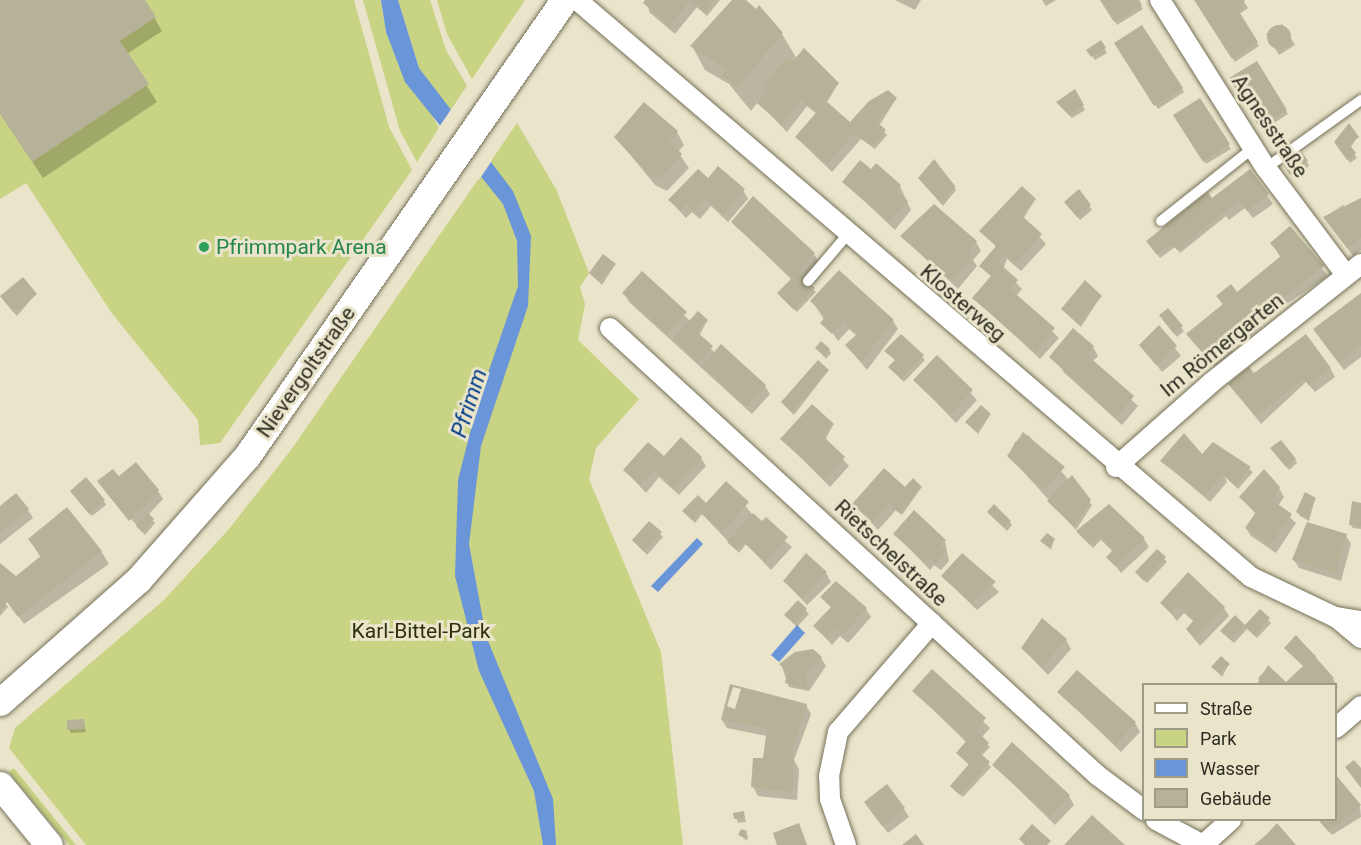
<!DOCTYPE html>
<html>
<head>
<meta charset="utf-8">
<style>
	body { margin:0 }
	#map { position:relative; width:1361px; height:845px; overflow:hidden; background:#e9e4ca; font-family:Roboto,sans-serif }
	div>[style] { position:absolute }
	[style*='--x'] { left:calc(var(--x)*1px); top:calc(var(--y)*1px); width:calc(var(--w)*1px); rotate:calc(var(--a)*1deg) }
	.green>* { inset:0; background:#c8d383 }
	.water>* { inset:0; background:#6a95d8 }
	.pier>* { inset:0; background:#e9e4ca }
	.shadow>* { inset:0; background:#0003 }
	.building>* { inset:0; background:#b6b298 }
	.round { border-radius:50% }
	.roads { filter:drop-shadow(0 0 2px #757159) drop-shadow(0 0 2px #757159) }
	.lane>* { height:10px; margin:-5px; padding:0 5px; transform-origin:5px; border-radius:5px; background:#fff }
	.street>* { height:20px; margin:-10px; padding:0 10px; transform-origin:10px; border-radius:10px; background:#fff }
	.secondary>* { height:27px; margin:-13.5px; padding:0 13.5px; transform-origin:13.5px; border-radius:13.5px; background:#fff }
	.dots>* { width:16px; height:16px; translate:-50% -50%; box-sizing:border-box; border:3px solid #e9e4ca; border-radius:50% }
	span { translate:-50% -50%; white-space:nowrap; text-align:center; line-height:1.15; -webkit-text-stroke:6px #e9e4ca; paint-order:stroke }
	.street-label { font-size:21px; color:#2e2d22 }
	.leisure-label { font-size:21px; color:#27864d }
	.left { translate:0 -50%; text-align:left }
	.park-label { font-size:21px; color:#2d310c }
	.water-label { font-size:22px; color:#023c89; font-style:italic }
	.legend { position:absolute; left:1142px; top:683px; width:195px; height:138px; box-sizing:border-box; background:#e9e4ca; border:2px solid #9e9b87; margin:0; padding:8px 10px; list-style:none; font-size:18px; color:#2e2d22 }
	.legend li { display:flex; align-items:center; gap:12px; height:30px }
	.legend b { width:30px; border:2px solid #9e9b87 }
</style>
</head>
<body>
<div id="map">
	<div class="green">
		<i style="clip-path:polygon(0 0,354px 0,389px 127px,412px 170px,220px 443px,200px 445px,198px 420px,111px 312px,26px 183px,0 199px)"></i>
		<i style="clip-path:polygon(363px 0,381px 0,386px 32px,439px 128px,417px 162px,400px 131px)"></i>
		<i style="clip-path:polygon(398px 0,430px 0,446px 50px,467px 86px,450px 111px,419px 68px)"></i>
		<i style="clip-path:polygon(437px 0,525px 0,472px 79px,447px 34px)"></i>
		<i style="clip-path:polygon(517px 123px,556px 189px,589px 273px,580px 287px,585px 304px,578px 340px,639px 399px,596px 448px,589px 479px,661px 652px,683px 845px,86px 845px,9px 748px,15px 728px,164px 600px,229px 529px,291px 450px)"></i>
		<i style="clip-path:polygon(14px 768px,76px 845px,69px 845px,9px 772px)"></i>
	</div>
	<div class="water">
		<i style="clip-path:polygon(381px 0,398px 0,419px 68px,513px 191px,531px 236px,528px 306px,481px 446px,469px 544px,486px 636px,553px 799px,556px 845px,543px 845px,534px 791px,479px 671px,455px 576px,458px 480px,477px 405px,518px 286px,517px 241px,503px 204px,405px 82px,386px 32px)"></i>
		<i style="clip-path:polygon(697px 538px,703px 544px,658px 592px,651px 586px)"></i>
		<i style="clip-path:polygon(797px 625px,805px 633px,779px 662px,771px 655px)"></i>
	</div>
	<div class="pier">
		<i style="clip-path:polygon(452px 108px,493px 159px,479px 180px,437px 130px)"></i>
	</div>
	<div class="shadow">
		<i style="clip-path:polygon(0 0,144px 0,162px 31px,127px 54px,157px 102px,43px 178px,0 113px)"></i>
		<i style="clip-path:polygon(648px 0,720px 0,707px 16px,697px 7px,675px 34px,649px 12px)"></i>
		<i style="clip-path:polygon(evenodd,734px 0,743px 0,782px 34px,797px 59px,838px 84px,826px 104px,855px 128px,888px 92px,896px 99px,879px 126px,887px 135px,875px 149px,861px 139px,832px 172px,797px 138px,817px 114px,807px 106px,787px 132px,758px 102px,751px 111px,729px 84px,705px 70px,692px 46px,734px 0,795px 58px,798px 64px,790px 64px,795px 58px)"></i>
		<i style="clip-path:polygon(895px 0,921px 0,915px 10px)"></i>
		<i style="clip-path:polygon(1042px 0,1056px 0,1046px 6px)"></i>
		<i style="clip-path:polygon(1102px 0,1137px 0,1143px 9px,1117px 25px)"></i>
		<i style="clip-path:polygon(1196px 0,1243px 0,1248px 8px,1239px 14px,1259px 46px,1235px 62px)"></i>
		<i style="clip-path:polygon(1282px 24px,1295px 45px,1279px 55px,1266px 34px)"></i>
		<i style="clip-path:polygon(1142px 27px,1184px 92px,1158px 109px,1116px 43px)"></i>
		<i style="clip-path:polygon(1100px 42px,1107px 53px,1095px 60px,1088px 50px)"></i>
		<i style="clip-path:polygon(1256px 63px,1288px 114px,1263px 130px,1231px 79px)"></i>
		<i style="clip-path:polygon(1074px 92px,1085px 110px,1072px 118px,1060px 106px)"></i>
		<i style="clip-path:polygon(1200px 100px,1231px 149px,1206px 164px,1175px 115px)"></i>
		<i style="clip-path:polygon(677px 132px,684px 145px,678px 152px,689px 168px,667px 191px,655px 185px,616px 137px)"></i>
		<i style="clip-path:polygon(1357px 138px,1350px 148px,1357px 158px,1350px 163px,1338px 147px)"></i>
		<i style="clip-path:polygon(1307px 162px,1309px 166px,1293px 178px,1288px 170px)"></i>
		<i style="clip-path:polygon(871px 171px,900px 186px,911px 210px,895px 230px,844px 182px)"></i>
		<i style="clip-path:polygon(1250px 172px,1273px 204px,1253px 218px,1245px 208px,1229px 220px,1226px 216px,1180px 253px,1175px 247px,1160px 258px,1150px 245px)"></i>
		<i style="clip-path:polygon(708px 180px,743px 190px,748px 199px,728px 222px,711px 206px,700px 219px,692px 212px,686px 218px,669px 200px)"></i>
		<i style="clip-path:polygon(922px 182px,954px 186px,956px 190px,943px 206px)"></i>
		<i style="clip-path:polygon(1079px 191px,1092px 210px,1080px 220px,1068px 206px)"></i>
		<i style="clip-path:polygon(1035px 200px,1023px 219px,1046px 244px,1021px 271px,1007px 259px,1003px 269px,1022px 289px,1016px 296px,1059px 338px,1040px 359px,974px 298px,995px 278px,981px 266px,997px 247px,981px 231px)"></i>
		<i style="clip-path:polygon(1361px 200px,1361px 250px,1353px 256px,1325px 217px,1343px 205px,1353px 218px)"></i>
		<i style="clip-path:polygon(732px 222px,814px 254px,819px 263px,804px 279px,816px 292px,797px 312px,781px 297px,792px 280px)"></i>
		<i style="clip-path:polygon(1290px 228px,1328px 276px,1259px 322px,1261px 327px,1249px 337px,1245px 333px,1229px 345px,1237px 357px,1219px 373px,1188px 334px,1224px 306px,1218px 297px,1237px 294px,1281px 258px,1272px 243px)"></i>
		<i style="clip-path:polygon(902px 237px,976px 242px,981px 251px,973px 260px,977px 266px,958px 289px)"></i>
		<i style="clip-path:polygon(615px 265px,602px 285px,591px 273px)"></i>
		<i style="clip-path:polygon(642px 273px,691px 322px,707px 321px,699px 336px,715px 353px,765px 386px,770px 394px,752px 414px,629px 302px,624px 293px)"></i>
		<i style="clip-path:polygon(35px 295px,17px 316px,4px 300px)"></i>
		<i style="clip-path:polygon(1361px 295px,1361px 357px,1344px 370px,1320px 338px)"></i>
		<i style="clip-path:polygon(1101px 296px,1081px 327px,1063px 309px)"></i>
		<i style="clip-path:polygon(812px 301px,893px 321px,898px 329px,867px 370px,847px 346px,857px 336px,849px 329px,838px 341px)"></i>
		<i style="clip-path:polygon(1168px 310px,1184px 331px,1177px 337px,1163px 320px)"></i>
		<i style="clip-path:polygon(1159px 327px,1181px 356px,1162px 372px,1141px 345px)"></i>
		<i style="clip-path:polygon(901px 336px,925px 360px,904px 382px,889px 367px,896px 361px,886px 351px)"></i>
		<i style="clip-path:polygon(1093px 347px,1098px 356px,1092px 362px,1138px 406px,1122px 425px,1059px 368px,1063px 371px)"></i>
		<i style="clip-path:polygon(817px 348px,829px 350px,831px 353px,826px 359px)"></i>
		<i style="clip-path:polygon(937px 358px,977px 400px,956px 423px,915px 380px)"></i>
		<i style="clip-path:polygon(1330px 368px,1335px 377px,1315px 392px,1306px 382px,1261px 424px,1230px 384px)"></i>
		<i style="clip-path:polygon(828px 371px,794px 415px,785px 406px,783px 403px)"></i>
		<i style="clip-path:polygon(812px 406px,833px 425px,825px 440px,849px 466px,830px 487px,782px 439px)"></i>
		<i style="clip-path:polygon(990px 415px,978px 434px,967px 422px)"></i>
		<i style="clip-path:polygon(1028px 435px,1092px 505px,1076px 530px,1009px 456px,1015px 442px)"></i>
		<i style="clip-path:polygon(1184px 435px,1203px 455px,1213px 444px,1253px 472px,1238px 489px,1224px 475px,1227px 482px,1210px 502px,1162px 461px)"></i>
		<i style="clip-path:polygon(1274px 452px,1295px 459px,1297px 463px,1289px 470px)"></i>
		<i style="clip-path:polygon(664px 458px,701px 458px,706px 466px,679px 495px,659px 477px,646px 493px,625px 470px)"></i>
		<i style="clip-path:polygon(119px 478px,158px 491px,163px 499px,148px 515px,155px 523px,145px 535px,99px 482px)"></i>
		<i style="clip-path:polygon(727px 483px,752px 514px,792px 547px,771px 570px,746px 544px,739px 553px,702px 514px,695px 523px,684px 511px,706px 505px)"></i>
		<i style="clip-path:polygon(921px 488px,902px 515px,896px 510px,878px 530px,854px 504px)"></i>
		<i style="clip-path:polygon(1279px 488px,1284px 497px,1278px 506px,1296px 523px,1276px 553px,1251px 536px,1246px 528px,1256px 514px,1241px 498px)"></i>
		<i style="clip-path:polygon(74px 495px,104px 501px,106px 505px,92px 516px)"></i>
		<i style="clip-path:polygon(1315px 499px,1309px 521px,1300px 516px,1297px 512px)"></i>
		<i style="clip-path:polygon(1361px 504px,1361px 529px,1353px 528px,1350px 524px)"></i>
		<i style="clip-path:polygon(0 508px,28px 510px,33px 518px,0 544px)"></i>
		<i style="clip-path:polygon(989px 512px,1010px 522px,1012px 525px,1007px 531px)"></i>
		<i style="clip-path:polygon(649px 523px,663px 537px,647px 555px,634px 540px)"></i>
		<i style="clip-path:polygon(1078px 532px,1144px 539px,1149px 547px,1121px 573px,1108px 557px,1113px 552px,1101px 540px,1093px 548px)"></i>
		<i style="clip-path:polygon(895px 534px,945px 541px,949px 561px,941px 570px,934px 565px,930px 570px)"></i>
		<i style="clip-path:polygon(1346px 536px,1351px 544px,1341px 581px,1299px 568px,1294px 560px)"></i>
		<i style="clip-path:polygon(30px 540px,101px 551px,109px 564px,24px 624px,0 590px,0 565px,16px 579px,41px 558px)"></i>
		<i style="clip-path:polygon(1054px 540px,1051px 550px,1042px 541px)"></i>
		<i style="clip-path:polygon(1157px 551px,1167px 562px,1147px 583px,1139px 576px)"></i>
		<i style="clip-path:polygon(962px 555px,999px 592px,977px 610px,943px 577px)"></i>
		<i style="clip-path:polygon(826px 573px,831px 582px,807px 605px,784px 581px)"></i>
		<i style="clip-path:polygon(0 596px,8px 607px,0 616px)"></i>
		<i style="clip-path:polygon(822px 598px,866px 609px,871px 617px,848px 643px,840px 636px,832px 645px,815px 626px,832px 608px)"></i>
		<i style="clip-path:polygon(798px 602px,809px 614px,797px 627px,786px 615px)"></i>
		<i style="clip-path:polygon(1162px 603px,1224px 608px,1229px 616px,1200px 646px,1187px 630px,1194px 622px,1184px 613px,1177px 621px)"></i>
		<i style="clip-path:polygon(1260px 611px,1271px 623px,1257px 638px,1247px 629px,1234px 643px,1225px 635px,1235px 617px,1245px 627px)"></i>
		<i style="clip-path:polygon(1296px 637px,1316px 656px,1315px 662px,1333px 679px,1338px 687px,1336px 690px,1336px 684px,1262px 684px,1258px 678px,1269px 667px,1286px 684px,1304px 667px,1286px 648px)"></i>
		<i style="clip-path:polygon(1066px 640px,1071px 649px,1048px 675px,1022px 648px)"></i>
		<i style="clip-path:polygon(821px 658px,826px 666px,809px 691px,789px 687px,781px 664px)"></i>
		<i style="clip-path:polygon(1229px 664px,1222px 677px,1213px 667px)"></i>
		<i style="clip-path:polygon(932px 671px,990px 728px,981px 738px,990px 747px,981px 756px,991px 767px,963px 797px,954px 790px,970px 766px,957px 753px,967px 743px,914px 691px)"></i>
		<i style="clip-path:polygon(1059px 692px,1135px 723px,1140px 732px,1121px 752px)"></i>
		<i style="clip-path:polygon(806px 705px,811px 714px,794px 760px,799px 769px,797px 800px,758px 796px,753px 787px,767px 759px,767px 736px,727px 728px,722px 720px,736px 711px)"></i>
		<i style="clip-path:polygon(83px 720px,86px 732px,71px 733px,69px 729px)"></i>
		<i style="clip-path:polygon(994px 765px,1069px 796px,1074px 805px,1055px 825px)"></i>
		<i style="clip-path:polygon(1336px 777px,1360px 806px,1361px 817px,1332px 835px,1319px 820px,1336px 820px)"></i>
		<i style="clip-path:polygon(904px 809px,909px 817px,888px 833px,871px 811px)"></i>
		<i style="clip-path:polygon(743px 813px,746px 822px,738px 823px,735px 814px)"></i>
		<i style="clip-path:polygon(746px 832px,748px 836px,747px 841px,740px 835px)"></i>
	</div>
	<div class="building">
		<i style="clip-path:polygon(0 0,145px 0,156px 17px,120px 41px,149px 84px,32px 162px,0 114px)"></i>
		<i style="clip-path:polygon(645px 0,715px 0,704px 13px,690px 1px,669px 26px,643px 3px)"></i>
		<i style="clip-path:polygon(732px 0,746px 0,756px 9px,759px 5px,783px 33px,737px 88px,722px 75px,727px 69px,690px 46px)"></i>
		<i style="clip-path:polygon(1100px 0,1139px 0,1142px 5px,1114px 22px)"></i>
		<i style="clip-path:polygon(1194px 0,1245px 0,1238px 10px,1258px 42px,1232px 59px)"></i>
		<i class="round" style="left:1267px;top:25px;width:24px;height:24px"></i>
		<i style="clip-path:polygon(1142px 25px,1183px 88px,1154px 106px,1114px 43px)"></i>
		<i style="clip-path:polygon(1101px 40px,1106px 48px,1091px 57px,1086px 50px)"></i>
		<i style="clip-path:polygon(804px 48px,839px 83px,815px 112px,800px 100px,782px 125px,757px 103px,769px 90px,763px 86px,786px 59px,794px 60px)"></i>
		<i style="clip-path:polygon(1257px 61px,1287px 110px,1259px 127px,1229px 78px)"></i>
		<i style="clip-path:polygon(1075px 89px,1084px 105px,1069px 115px,1056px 102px)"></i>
		<i style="clip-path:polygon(888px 90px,897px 98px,877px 122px,886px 130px,872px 146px,854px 133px,827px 164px,795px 137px,826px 101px,850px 122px,869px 101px)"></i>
		<i style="clip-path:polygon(1200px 98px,1230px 144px,1203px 162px,1173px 115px)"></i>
		<i style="clip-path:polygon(644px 102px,678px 131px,669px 142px,682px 154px,659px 179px,646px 172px,614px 137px)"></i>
		<i style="clip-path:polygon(1349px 123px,1359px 137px,1349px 144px,1356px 153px,1347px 160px,1334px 142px)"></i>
		<i style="clip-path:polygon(1302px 152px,1308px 161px,1290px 175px,1284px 166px)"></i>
		<i style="clip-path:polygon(934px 159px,955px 186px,941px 203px,918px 178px)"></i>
		<i style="clip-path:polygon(860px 160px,871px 169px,876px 163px,901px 185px,896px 191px,908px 201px,889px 222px,842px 182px)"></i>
		<i style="clip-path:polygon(718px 166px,745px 189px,723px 214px,705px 199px,694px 212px,686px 204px,681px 210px,668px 200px,698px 169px,708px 178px)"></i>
		<i style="clip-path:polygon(1250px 169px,1269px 194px,1247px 211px,1239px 200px,1177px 250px,1172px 244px,1157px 255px,1146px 241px,1208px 192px,1212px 198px)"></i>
		<i style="clip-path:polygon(1022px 186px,1036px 199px,1021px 215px,1042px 234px,1015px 263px,1006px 254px,998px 262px,1018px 280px,1010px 289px,1055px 328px,1035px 352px,972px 298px,991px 276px,979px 266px,996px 246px,979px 231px)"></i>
		<i style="clip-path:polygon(1079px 189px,1091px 205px,1077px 217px,1064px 202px)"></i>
		<i style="clip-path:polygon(753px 196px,815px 253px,798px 272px,815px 288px,794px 310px,777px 293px,792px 278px,731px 222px)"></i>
		<i style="clip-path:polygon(1361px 198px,1361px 238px,1347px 248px,1323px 217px)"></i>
		<i style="clip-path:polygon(934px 204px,977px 241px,968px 252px,973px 257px,952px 281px,900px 236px)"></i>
		<i style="clip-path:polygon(1290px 226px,1324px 266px,1228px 341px,1234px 347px,1213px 365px,1186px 334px,1223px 304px,1216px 296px,1231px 284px,1237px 292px,1281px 256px,1270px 243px)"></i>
		<i style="clip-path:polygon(603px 254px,616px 264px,599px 282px,589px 273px)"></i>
		<i style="clip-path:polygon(839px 270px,894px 320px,861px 362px,845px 345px,857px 334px,844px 321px,832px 334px,820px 323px,826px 316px,810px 301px)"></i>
		<i style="clip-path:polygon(642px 271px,687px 312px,667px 334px,622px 293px)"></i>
		<i style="clip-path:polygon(23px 277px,37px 294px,14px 313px,0 296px)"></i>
		<i style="clip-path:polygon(1085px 280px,1102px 296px,1078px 324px,1061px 309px)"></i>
		<i style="clip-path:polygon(1361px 293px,1361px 345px,1338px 362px,1313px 329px)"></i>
		<i style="clip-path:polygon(1168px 308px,1183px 326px,1174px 334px,1159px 315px)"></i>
		<i style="clip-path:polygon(698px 311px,708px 320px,697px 332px,713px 346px,699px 363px,673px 339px)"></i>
		<i style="clip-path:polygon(1159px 325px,1177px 346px,1156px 365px,1139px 345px)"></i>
		<i style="clip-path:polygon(1073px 328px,1094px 346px,1087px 355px,1134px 396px,1116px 418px,1049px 357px)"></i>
		<i style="clip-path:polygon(901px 334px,924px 355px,901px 379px,888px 367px,895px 360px,884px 351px)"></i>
		<i style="clip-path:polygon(1306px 334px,1331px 368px,1309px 385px,1304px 379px,1255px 416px,1228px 384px,1249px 367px,1254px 373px)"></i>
		<i style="clip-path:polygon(821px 341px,830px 349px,824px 356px,815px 348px)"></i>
		<i style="clip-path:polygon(721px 344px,766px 385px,746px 407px,702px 366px)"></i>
		<i style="clip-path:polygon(937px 355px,973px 390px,950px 415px,913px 380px)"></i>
		<i style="clip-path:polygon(818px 360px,829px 370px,792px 412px,781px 402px)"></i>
		<i style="clip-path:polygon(812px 404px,834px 424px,823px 436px,845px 457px,825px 479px,780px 439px)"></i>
		<i style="clip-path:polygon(981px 405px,991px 414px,975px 431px,965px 422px)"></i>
		<i style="clip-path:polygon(1023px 432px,1065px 467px,1043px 490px,1007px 456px)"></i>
		<i style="clip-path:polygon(1184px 433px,1202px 454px,1213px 442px,1251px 467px,1235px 486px,1222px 474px,1205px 495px,1160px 461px)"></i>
		<i style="clip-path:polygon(681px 437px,702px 457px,674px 488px,654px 470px,640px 485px,623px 470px,648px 442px,664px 456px)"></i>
		<i style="clip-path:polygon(1281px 440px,1296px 459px,1286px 467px,1270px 448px)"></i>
		<i style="clip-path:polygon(136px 462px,159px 490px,129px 521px,97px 481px,113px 469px,119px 476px)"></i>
		<i style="clip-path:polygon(884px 468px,905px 487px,913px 478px,922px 487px,899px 513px,889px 504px,872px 522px,852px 504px)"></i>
		<i style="clip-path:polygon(1264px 469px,1280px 487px,1272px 500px,1292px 514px,1270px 545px,1245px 528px,1256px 512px,1239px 497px)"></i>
		<i style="clip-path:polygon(1072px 475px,1091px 500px,1074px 527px,1047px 501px)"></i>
		<i style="clip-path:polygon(86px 477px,105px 500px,89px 514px,70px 491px)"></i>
		<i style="clip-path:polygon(726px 481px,749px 502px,722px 532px,700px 512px,692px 520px,682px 511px,698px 495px,706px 503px)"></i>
		<i style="clip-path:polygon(1305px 492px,1316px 498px,1307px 518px,1296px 512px)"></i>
		<i style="clip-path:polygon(16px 493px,29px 509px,0 532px,0 506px)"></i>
		<i style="clip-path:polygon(1352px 501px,1361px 503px,1361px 526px,1349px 525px)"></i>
		<i style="clip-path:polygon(994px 504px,1011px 521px,1004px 528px,987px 512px)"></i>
		<i style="clip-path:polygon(1109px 504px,1145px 538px,1115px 566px,1106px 557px,1113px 550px,1099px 536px,1090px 545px,1076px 531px)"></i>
		<i style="clip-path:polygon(67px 507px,102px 551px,18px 617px,7px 602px,0 612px,0 563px,16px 576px,41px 556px,28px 539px)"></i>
		<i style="clip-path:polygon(914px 510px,946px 540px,940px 546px,945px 551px,935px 563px,929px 557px,925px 562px,893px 534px)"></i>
		<i style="clip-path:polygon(148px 513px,154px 519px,142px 532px,136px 526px)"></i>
		<i style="clip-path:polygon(753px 513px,762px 521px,766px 517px,788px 537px,765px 562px,743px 542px,736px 550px,727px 542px)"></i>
		<i style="clip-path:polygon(649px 521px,662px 532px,644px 552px,632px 540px)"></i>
		<i style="clip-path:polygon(1307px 522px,1347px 534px,1336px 573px,1292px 560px)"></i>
		<i style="clip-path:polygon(1047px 533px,1055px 539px,1048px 547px,1040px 541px)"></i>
		<i style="clip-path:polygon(1157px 549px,1166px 557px,1144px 581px,1135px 572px)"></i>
		<i style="clip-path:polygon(806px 553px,827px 572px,802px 598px,783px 581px)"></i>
		<i style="clip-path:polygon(962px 553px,996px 582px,971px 603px,941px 576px)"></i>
		<i style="clip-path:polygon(1188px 572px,1225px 607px,1195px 638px,1186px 629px,1194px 620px,1178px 605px,1171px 613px,1160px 603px)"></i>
		<i style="clip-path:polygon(836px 581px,867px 608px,842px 635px,835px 628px,826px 638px,813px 626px,831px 607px,820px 597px)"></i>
		<i style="clip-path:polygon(798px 600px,807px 609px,794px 624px,784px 615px)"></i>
		<i style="clip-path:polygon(1260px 609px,1270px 618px,1254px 635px,1244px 626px,1231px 640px,1220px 631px,1235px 615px,1245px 625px)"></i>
		<i style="clip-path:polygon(1042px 618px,1067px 639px,1042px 667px,1021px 648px)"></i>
		<i style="clip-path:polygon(1296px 635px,1334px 678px,1328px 684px,1257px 684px,1268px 665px,1286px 682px,1303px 666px,1284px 648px)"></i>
		<i style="clip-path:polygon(813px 649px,822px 657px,807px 672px,807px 688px,785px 683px,788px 672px,779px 664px,795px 652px)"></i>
		<i style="clip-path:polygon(1221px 656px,1230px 664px,1220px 674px,1211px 667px)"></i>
		<i style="clip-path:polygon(932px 669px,986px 718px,976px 730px,989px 743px,980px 753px,990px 762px,960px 795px,950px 786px,969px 764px,956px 753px,967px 740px,912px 691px)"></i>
		<i style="clip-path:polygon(1077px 670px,1136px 722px,1116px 745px,1057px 692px)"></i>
		<i style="clip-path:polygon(evenodd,730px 684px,807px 704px,793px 747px,793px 792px,751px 787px,753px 758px,763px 758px,767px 728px,721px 720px,730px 684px,733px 687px,741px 689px,735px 709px,727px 706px,733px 687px)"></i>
		<i style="clip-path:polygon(84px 719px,85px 729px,67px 730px,67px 720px)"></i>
		<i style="clip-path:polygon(1012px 742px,1070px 795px,1050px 817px,992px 765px)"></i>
		<i style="clip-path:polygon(1354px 760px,1361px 768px,1361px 788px,1345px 767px)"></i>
		<i style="clip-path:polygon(1336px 775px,1361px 805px,1329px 832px,1318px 820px,1336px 820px)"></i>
		<i style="clip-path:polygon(887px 784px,905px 808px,882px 826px,864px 802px)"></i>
		<i style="clip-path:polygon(744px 811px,745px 818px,734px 819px,733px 813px)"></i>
		<i style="clip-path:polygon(1092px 815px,1125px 845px,1064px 845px)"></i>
		<i style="clip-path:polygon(799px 823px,807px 845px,777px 845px,773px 833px)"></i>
		<i style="clip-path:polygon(1277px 823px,1296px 845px,1254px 845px,1266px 835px)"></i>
		<i style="clip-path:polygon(1032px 824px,1051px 841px,1047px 845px,1025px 845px,1019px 839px)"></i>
		<i style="clip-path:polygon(741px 829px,747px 831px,745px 838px,738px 835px)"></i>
		<i style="clip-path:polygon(916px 834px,924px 845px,902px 845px)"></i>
	</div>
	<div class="roads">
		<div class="lane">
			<i style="--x:1266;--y:168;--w:117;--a:-35.6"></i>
			<i style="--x:1161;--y:221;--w:117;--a:-38.4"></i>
			<i style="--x:808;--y:281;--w:62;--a:-49.6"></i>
		</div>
		<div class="street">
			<i style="--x:577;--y:0;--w:887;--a:40.57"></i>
			<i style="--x:1251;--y:577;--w:93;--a:25.5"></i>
			<i style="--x:1335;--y:617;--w:26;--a:9"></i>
			<i style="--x:1160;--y:0;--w:199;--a:57.8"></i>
			<i style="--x:1266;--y:168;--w:134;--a:53.2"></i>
			<i style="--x:610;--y:328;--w:661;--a:42.55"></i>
			<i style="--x:1097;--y:775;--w:59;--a:36.7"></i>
			<i style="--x:1116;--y:467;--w:128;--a:-41.5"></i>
			<i style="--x:1212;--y:382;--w:190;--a:-38.4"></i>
			<i style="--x:1337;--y:618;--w:31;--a:40"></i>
			<i style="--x:1336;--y:728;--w:33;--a:-41"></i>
			<i style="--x:1156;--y:820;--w:53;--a:28"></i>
			<i style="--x:846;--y:845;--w:49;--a:-109.2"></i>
			<i style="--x:830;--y:799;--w:23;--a:-92"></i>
			<i style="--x:829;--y:776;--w:45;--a:-78.4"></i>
			<i style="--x:838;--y:732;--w:144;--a:-49.2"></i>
			<i style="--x:1203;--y:845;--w:38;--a:-42"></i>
		</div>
		<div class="secondary">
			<i style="--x:0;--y:702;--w:184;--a:-41.5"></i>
			<i style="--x:138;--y:580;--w:165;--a:-48.7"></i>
			<i style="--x:247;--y:456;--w:555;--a:-55.19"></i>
			<i style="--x:0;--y:785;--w:77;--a:50.8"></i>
		</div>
	</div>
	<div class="dots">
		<i style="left:204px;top:247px;background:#2e9e5b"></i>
	</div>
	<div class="street-label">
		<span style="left:1270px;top:126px;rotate:56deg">Agnesstraße</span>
		<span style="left:963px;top:303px;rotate:41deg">Klosterweg</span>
		<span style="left:1222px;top:345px;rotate:-39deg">Im Römergarten</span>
		<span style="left:306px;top:372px;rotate:-55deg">Nievergoltstraße</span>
		<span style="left:891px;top:553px;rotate:43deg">Rietschelstraße</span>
	</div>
	<div class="leisure-label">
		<span class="left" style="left:216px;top:247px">Pfrimmpark Arena</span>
	</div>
	<div class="park-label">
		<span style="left:421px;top:631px">Karl-Bittel-Park</span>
	</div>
	<div class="water-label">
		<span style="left:469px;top:403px;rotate:-72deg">Pfrimm</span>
	</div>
	<ul class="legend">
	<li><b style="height:8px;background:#fff"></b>Straße</li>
	<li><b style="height:16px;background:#c8d383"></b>Park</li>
	<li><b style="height:16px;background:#6a95d8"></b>Wasser</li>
	<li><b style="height:16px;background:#b6b298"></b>Gebäude</li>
	</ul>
</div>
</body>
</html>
